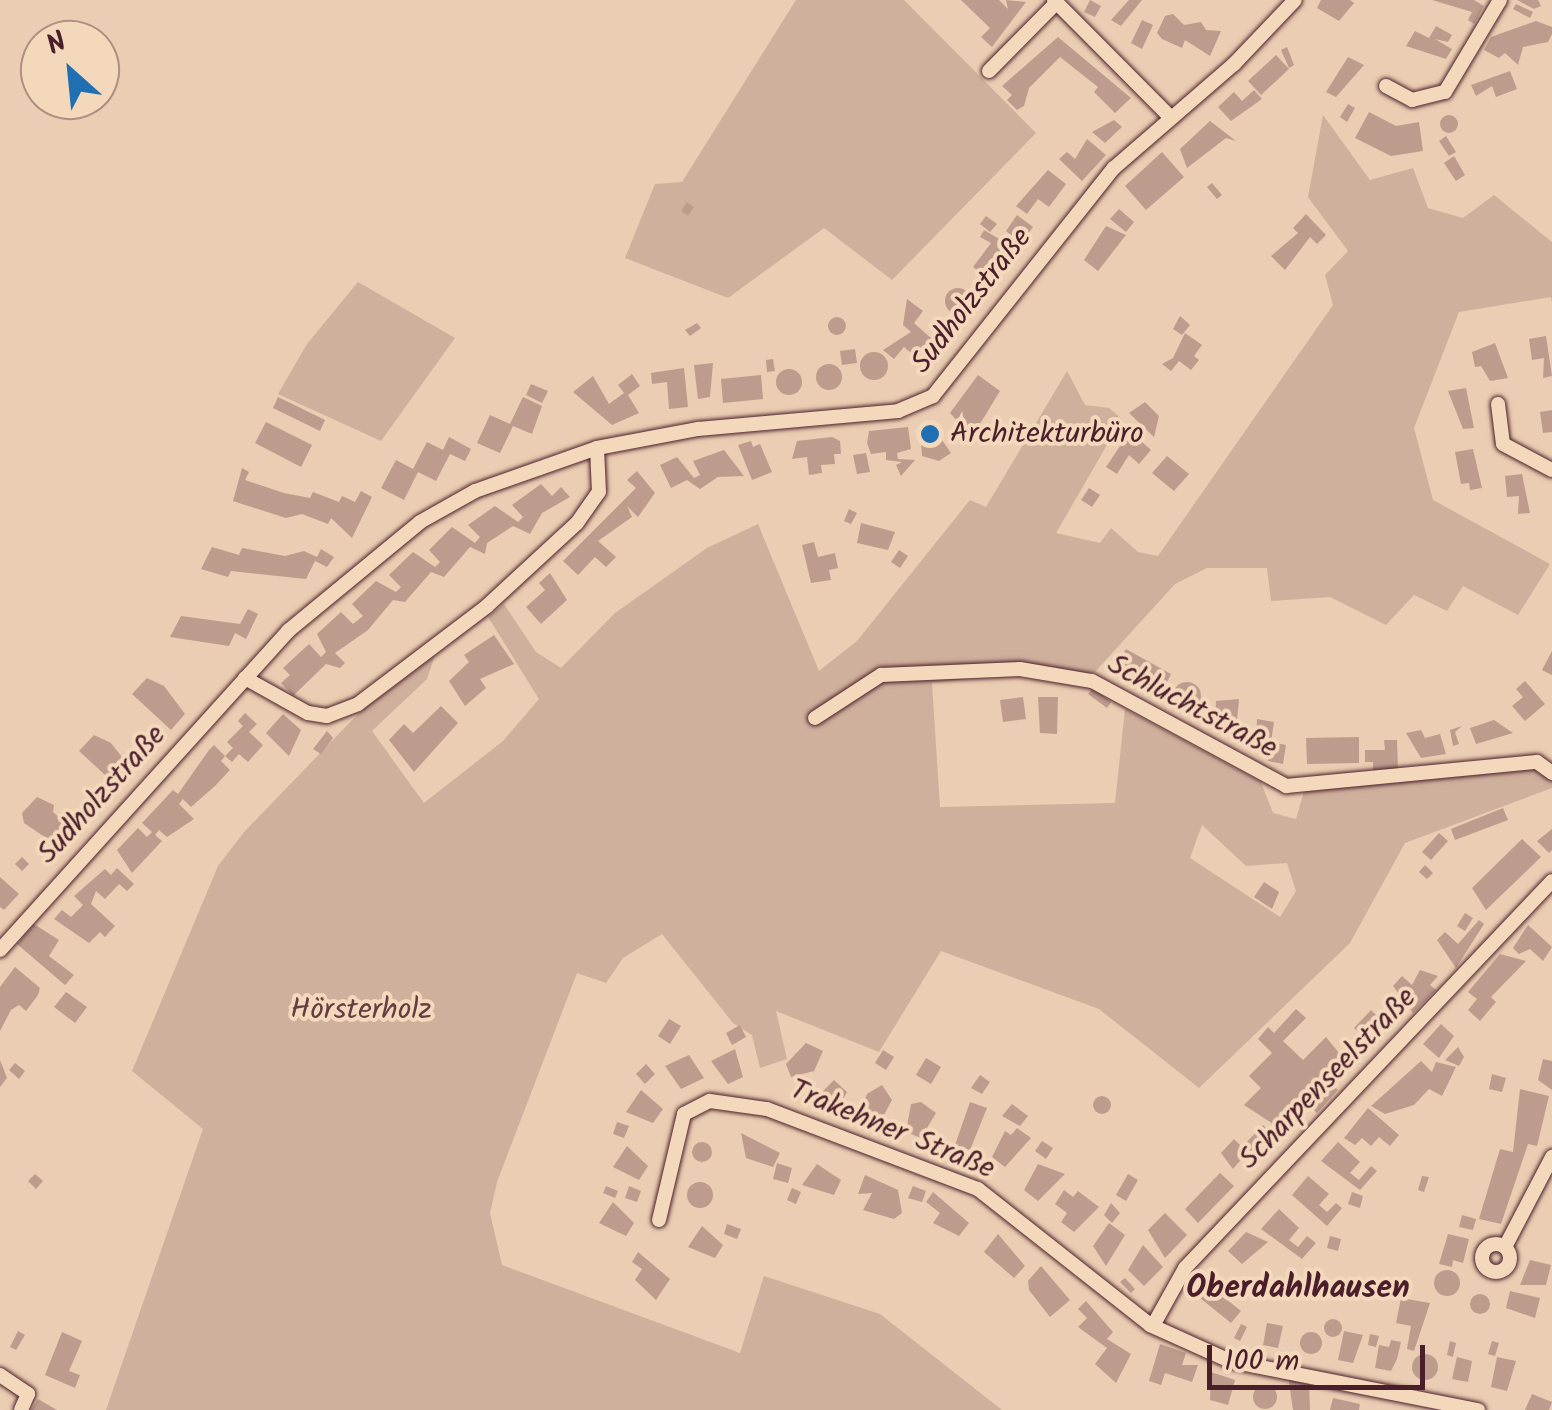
<!DOCTYPE html>
<html>
<head>
<meta charset="utf-8">
<style>
	body { margin:0 }
	#map { position:relative; width:1552px; height:1410px; overflow:hidden; background:#eacdb2; font-family:Kalam,sans-serif }
	div>[style] { position:absolute }
	[style*='--x'] { left:calc(var(--x)*1px); top:calc(var(--y)*1px); width:calc(var(--w)*1px); rotate:calc(var(--a)*1deg) }
	.green>* { inset:0; background:#cfb09c }
	.building>* { inset:0; background:#bd9c8d }
	.round { border-radius:50% }
	.roads { filter:drop-shadow(0 0 2px #4a1f2b) drop-shadow(0 0 2px #4a1f2b) }
	.minor>* { height:14px; margin:-7px; padding:0 7px; transform-origin:7px; border-radius:7px; background:#f4d8bb }
	.minor>.ring { margin:-7px; padding:0; box-sizing:content-box; background:none; border:14px solid #f4d8bb; border-radius:50% }
	.dots>* { width:28px; height:28px; translate:-50% -50%; box-sizing:border-box; border:5px solid #f4d8bb; border-radius:50% }
	span { translate:-50% -50%; white-space:nowrap; text-align:center; line-height:1.15; -webkit-text-stroke:8px #f4d8bb; paint-order:stroke }
	.street-label { font-size:30px; color:#4a1f2b }
	.poi-label { font-size:30px; color:#4a1f2b }
	.left { translate:0 -50%; text-align:left }
	.park-label { font-size:30px; color:#653c42 }
	.neighbourhood-label { font-size:32px; color:#4a1f2b; font-weight:700 }
	.north { position:absolute; left:20px; top:20px; width:100px; height:100px; box-sizing:border-box; background:#f4d8bb; border:2px solid #b08e81; border-radius:50%; rotate:333deg; font-size:28px; font-weight:700; line-height:40px; text-align:center; color:#4a1f2b }
	.north::after { content:''; display:block; margin:auto; width:35px; height:45px; background:#1f6fb2; clip-path:polygon(50% 0,100% 100%,50% 72%,0 100%) }
	.scale { position:absolute; left:1207px; top:1345px; width:218px; height:45px; box-sizing:border-box; border:5px solid #4a1f2b; border-top:0; padding-left:12px; font-size:30px; line-height:35px; white-space:nowrap; color:#4a1f2b; -webkit-text-stroke:8px #f4d8bb; paint-order:stroke }
</style>
</head>
<body>
<div id="map">
	<div class="green">
		<i style="clip-path:polygon(796px 0,904px 0,1036px 133px,892px 280px,824px 228px,728px 298px,625px 258px,655px 184px,682px 182px)"></i>
		<i style="clip-path:polygon(evenodd,1323px 115px,1370px 180px,1413px 168px,1428px 208px,1463px 218px,1494px 195px,1552px 242px,1552px 302px,1551px 297px,1459px 312px,1414px 428px,1433px 500px,1550px 564px,1518px 615px,1463px 586px,1447px 611px,1414px 595px,1386px 625px,1330px 597px,1271px 601px,1267px 568px,1207px 568px,1175px 584px,1094px 673px,1038px 671px,932px 683px,940px 807px,1115px 803px,1125px 709px,1261px 782px,1273px 813px,1296px 819px,1304px 791px,1529px 766px,1552px 781px,1552px 788px,1405px 843px,1350px 943px,1199px 1088px,1099px 1009px,941px 951px,879px 1052px,776px 1011px,787px 1059px,760px 1068px,752px 1035px,733px 1023px,662px 934px,623px 958px,606px 983px,577px 973px,497px 1182px,490px 1213px,502px 1265px,740px 1353px,764px 1276px,880px 1314px,1002px 1410px,106px 1410px,203px 1129px,132px 1071px,218px 866px,244px 832px,359px 713px,435px 655px,427px 679px,372px 731px,424px 803px,503px 741px,539px 699px,488px 617px,504px 604px,536px 652px,561px 668px,615px 613px,707px 548px,758px 524px,819px 671px,857px 641px,970px 500px,986px 507px,1067px 371px,1085px 405px,1109px 408px,1122px 419px,1056px 533px,1100px 543px,1111px 528px,1138px 552px,1158px 556px,1333px 305px,1325px 275px,1348px 251px,1308px 197px,1323px 115px,1202px 825px,1246px 866px,1287px 863px,1296px 891px,1280px 917px,1190px 858px,1202px 825px)"></i>
		<i style="clip-path:polygon(358px 282px,455px 338px,381px 441px,278px 394px,307px 344px)"></i>
	</div>
	<div class="building">
		<i style="clip-path:polygon(961px 0,999px 0,1008px 9px,1006px 0,1026px 2px,992px 47px,981px 37px,990px 28px)"></i>
		<i style="clip-path:polygon(1090px 0,1101px 6px,1095px 17px,1084px 12px)"></i>
		<i style="clip-path:polygon(1129px 0,1142px 0,1121px 26px,1111px 20px)"></i>
		<i style="clip-path:polygon(1321px 0,1350px 0,1354px 3px,1339px 21px,1317px 8px)"></i>
		<i style="clip-path:polygon(1432px 0,1474px 0,1484px 6px,1474px 24px,1468px 20px,1472px 12px)"></i>
		<i style="clip-path:polygon(1517px 0,1538px 0,1541px 6px,1534px 9px)"></i>
		<i style="clip-path:polygon(1516px 4px,1533px 12px,1530px 18px,1513px 9px)"></i>
		<i style="clip-path:polygon(1173px 14px,1184px 25px,1201px 22px,1206px 30px,1221px 31px,1210px 56px,1185px 40px,1182px 48px,1162px 39px,1157px 33px,1165px 16px)"></i>
		<i style="clip-path:polygon(1142px 20px,1153px 25px,1142px 49px,1131px 43px)"></i>
		<i style="clip-path:polygon(1536px 21px,1552px 27px,1552px 34px,1548px 42px,1523px 47px,1518px 65px,1505px 53px,1499px 58px,1484px 50px,1491px 37px)"></i>
		<i style="clip-path:polygon(1436px 26px,1452px 35px,1448px 42px,1435px 39px,1452px 49px,1446px 59px,1406px 46px,1415px 31px,1429px 38px)"></i>
		<i style="clip-path:polygon(1058px 37px,1131px 98px,1115px 113px,1094px 92px,1098px 87px,1060px 57px,1029px 88px,1024px 106px,1017px 110px,1007px 100px,1012px 95px,1002px 86px)"></i>
		<i style="clip-path:polygon(1287px 47px,1294px 65px,1289px 68px,1281px 50px)"></i>
		<i style="clip-path:polygon(1276px 55px,1289px 69px,1261px 95px,1248px 81px)"></i>
		<i style="clip-path:polygon(1348px 57px,1364px 65px,1336px 97px,1326px 92px)"></i>
		<i style="clip-path:polygon(1510px 71px,1517px 89px,1496px 97px,1492px 86px,1476px 96px,1471px 85px)"></i>
		<i style="clip-path:polygon(1254px 90px,1262px 99px,1231px 121px,1218px 107px,1234px 92px,1242px 101px)"></i>
		<i style="clip-path:polygon(1348px 104px,1355px 108px,1347px 122px,1340px 117px)"></i>
		<i style="clip-path:polygon(1369px 112px,1396px 126px,1419px 122px,1423px 151px,1391px 156px,1355px 138px)"></i>
		<i class="round" style="left:1440px;top:115px;width:18px;height:18px"></i>
		<i style="clip-path:polygon(1114px 120px,1122px 127px,1105px 143px,1092px 132px)"></i>
		<i style="clip-path:polygon(1210px 121px,1236px 141px,1226px 138px,1187px 168px,1180px 149px)"></i>
		<i style="clip-path:polygon(1446px 136px,1456px 152px,1449px 156px,1439px 141px)"></i>
		<i style="clip-path:polygon(1087px 139px,1106px 155px,1082px 181px,1059px 159px,1067px 152px,1075px 159px)"></i>
		<i style="clip-path:polygon(1162px 152px,1184px 177px,1146px 210px,1125px 186px)"></i>
		<i style="clip-path:polygon(1454px 156px,1465px 175px,1456px 181px,1444px 163px)"></i>
		<i style="clip-path:polygon(1048px 170px,1066px 184px,1049px 207px,1038px 199px,1027px 214px,1016px 206px)"></i>
		<i style="clip-path:polygon(1212px 183px,1222px 195px,1217px 199px,1207px 187px)"></i>
		<i style="clip-path:polygon(687px 202px,694px 207px,688px 216px,681px 211px)"></i>
		<i style="clip-path:polygon(1119px 209px,1134px 222px,1126px 232px,1110px 219px)"></i>
		<i style="clip-path:polygon(1306px 214px,1326px 235px,1317px 244px,1310px 237px,1285px 270px,1271px 256px,1298px 233px,1293px 228px)"></i>
		<i style="clip-path:polygon(1017px 215px,1033px 227px,1021px 243px,1006px 231px)"></i>
		<i style="clip-path:polygon(986px 216px,997px 224px,990px 232px,980px 224px)"></i>
		<i style="clip-path:polygon(1106px 226px,1126px 235px,1098px 271px,1084px 260px)"></i>
		<i style="clip-path:polygon(984px 230px,1001px 240px,997px 247px,1010px 258px,992px 281px,973px 267px,991px 243px,980px 237px)"></i>
		<i class="round" style="left:945px;top:288px;width:26px;height:26px"></i>
		<i style="clip-path:polygon(907px 299px,923px 311px,914px 323px,932px 339px,917px 358px,904px 347px,894px 359px,883px 350px,911px 332px,903px 325px)"></i>
		<i style="clip-path:polygon(1180px 316px,1190px 325px,1182px 335px,1173px 329px)"></i>
		<i class="round" style="left:828px;top:317px;width:18px;height:18px"></i>
		<i style="clip-path:polygon(697px 323px,701px 328px,690px 336px,685px 330px)"></i>
		<i style="clip-path:polygon(1185px 333px,1202px 345px,1194px 356px,1199px 360px,1191px 370px,1179px 361px,1171px 371px,1162px 364px,1173px 358px)"></i>
		<i style="clip-path:polygon(1546px 336px,1552px 376px,1543px 378px,1544px 358px,1532px 360px,1529px 339px)"></i>
		<i style="clip-path:polygon(1495px 343px,1508px 378px,1490px 381px,1481px 366px,1475px 367px,1472px 352px)"></i>
		<i style="clip-path:polygon(855px 349px,857px 363px,842px 365px,840px 351px)"></i>
		<i class="round" style="left:860px;top:352px;width:28px;height:28px"></i>
		<i style="clip-path:polygon(773px 359px,775px 371px,767px 372px,766px 360px)"></i>
		<i style="clip-path:polygon(713px 363px,710px 397px,698px 399px,694px 365px)"></i>
		<i class="round" style="left:816px;top:364px;width:26px;height:26px"></i>
		<i style="clip-path:polygon(684px 368px,688px 407px,669px 409px,667px 382px,652px 384px,651px 373px)"></i>
		<i class="round" style="left:776px;top:369px;width:26px;height:26px"></i>
		<i style="clip-path:polygon(632px 374px,640px 386px,628px 395px,639px 413px,612px 425px,573px 392px,593px 376px,609px 404px,624px 393px,618px 385px)"></i>
		<i style="clip-path:polygon(761px 375px,763px 399px,723px 403px,721px 379px)"></i>
		<i style="clip-path:polygon(978px 375px,1000px 391px,972px 437px,950px 413px)"></i>
		<i style="clip-path:polygon(531px 384px,548px 391px,542px 403px,526px 395px)"></i>
		<i style="clip-path:polygon(1466px 388px,1474px 428px,1463px 429px,1448px 391px)"></i>
		<i style="clip-path:polygon(278px 397px,325px 420px,320px 431px,273px 408px)"></i>
		<i style="clip-path:polygon(523px 397px,542px 406px,532px 434px,513px 426px,500px 453px,477px 443px,490px 415px,510px 424px)"></i>
		<i style="clip-path:polygon(1145px 402px,1159px 416px,1154px 437px,1129px 413px)"></i>
		<i style="clip-path:polygon(1552px 410px,1552px 432px,1543px 433px,1540px 412px)"></i>
		<i style="clip-path:polygon(266px 422px,312px 445px,301px 467px,255px 443px)"></i>
		<i style="clip-path:polygon(931px 424px,951px 453px,939px 461px,922px 456px,920px 431px)"></i>
		<i style="clip-path:polygon(908px 427px,911px 449px,897px 453px,898px 459px,915px 460px,901px 476px,896px 465px,902px 462px,886px 460px,886px 452px,871px 454px,867px 443px,869px 431px)"></i>
		<i style="clip-path:polygon(1130px 431px,1151px 450px,1139px 464px,1129px 455px,1117px 474px,1106px 467px)"></i>
		<i style="clip-path:polygon(449px 437px,471px 449px,465px 461px,450px 454px,436px 481px,418px 472px,404px 500px,381px 488px,396px 460px,413px 469px,427px 442px,443px 450px)"></i>
		<i style="clip-path:polygon(832px 437px,840px 441px,841px 454px,834px 454px,835px 464px,821px 465px,822px 473px,809px 475px,807px 457px,792px 459px,797px 441px)"></i>
		<i style="clip-path:polygon(751px 441px,753px 447px,760px 444px,772px 472px,752px 480px,738px 445px)"></i>
		<i style="clip-path:polygon(1473px 449px,1482px 488px,1470px 490px,1469px 483px,1461px 484px,1455px 452px)"></i>
		<i style="clip-path:polygon(724px 450px,744px 476px,718px 477px,700px 489px,687px 480px,671px 488px,660px 465px,677px 457px,694px 478px,700px 475px,693px 461px)"></i>
		<i style="clip-path:polygon(866px 453px,870px 472px,857px 474px,853px 455px)"></i>
		<i style="clip-path:polygon(1167px 456px,1189px 474px,1174px 491px,1152px 473px)"></i>
		<i style="clip-path:polygon(242px 468px,249px 472px,245px 480px,284px 493px,310px 498px,313px 492px,339px 502px,342px 496px,355px 502px,361px 491px,372px 497px,352px 538px,331px 518px,328px 524px,302px 514px,286px 518px,233px 501px)"></i>
		<i style="clip-path:polygon(637px 471px,655px 493px,638px 517px,627px 506px,632px 517px,598px 541px,616px 557px,606px 567px,595px 557px,578px 575px,563px 561px,636px 488px,627px 480px)"></i>
		<i style="clip-path:polygon(1522px 474px,1530px 513px,1518px 514px,1519px 496px,1507px 497px,1505px 476px)"></i>
		<i style="clip-path:polygon(541px 484px,552px 496px,561px 487px,570px 497px,542px 513px,530px 534px,513px 526px,487px 543px,485px 554px,470px 547px,444px 577px,431px 572px,405px 602px,393px 600px,368px 630px,335px 653px,345px 663px,340px 668px,326px 664px,293px 696px,281px 683px,290px 675px,283px 668px,309px 644px,321px 657px,326px 652px,317px 634px,341px 612px,353px 624px,363px 616px,352px 604px,376px 581px,396px 592px,401px 587px,389px 575px,413px 552px,435px 567px,440px 562px,429px 550px,452px 527px,475px 543px,480px 537px,468px 525px,495px 506px,518px 522px,523px 517px,512px 505px)"></i>
		<i style="clip-path:polygon(1089px 488px,1100px 495px,1092px 507px,1081px 500px)"></i>
		<i style="clip-path:polygon(849px 509px,857px 513px,851px 524px,844px 521px)"></i>
		<i style="clip-path:polygon(861px 523px,895px 532px,888px 550px,857px 543px)"></i>
		<i style="clip-path:polygon(814px 542px,818px 557px,835px 553px,838px 568px,829px 570px,831px 580px,811px 583px,802px 545px)"></i>
		<i style="clip-path:polygon(212px 547px,239px 555px,242px 548px,285px 556px,304px 551px,317px 557px,321px 549px,334px 557px,327px 567px,315px 561px,306px 579px,231px 571px,228px 577px,201px 569px)"></i>
		<i style="clip-path:polygon(899px 550px,908px 556px,900px 568px,891px 562px)"></i>
		<i style="clip-path:polygon(550px 573px,567px 600px,541px 624px,526px 607px,545px 590px,539px 583px)"></i>
		<i style="clip-path:polygon(248px 609px,258px 614px,246px 639px,235px 633px,229px 646px,170px 637px,181px 616px,240px 624px)"></i>
		<i style="clip-path:polygon(494px 635px,514px 664px,480px 679px,486px 688px,465px 706px,449px 681px,469px 662px,464px 655px)"></i>
		<i style="clip-path:polygon(1126px 649px,1171px 674px,1165px 686px,1150px 678px,1144px 689px,1114px 672px)"></i>
		<i style="clip-path:polygon(1552px 651px,1552px 675px,1542px 670px)"></i>
		<i style="clip-path:polygon(147px 678px,164px 686px,185px 714px,171px 730px,132px 694px)"></i>
		<i style="clip-path:polygon(1525px 681px,1545px 704px,1525px 721px,1512px 706px,1523px 697px,1516px 689px)"></i>
		<i class="round" style="left:1173px;top:682px;width:28px;height:28px"></i>
		<i style="clip-path:polygon(1093px 688px,1111px 702px,1107px 708px,1088px 694px)"></i>
		<i style="clip-path:polygon(1023px 697px,1026px 719px,1003px 722px,1000px 700px)"></i>
		<i style="clip-path:polygon(1038px 697px,1058px 697px,1057px 734px,1040px 733px)"></i>
		<i style="clip-path:polygon(1239px 699px,1236px 731px,1215px 732px,1216px 701px)"></i>
		<i style="clip-path:polygon(441px 706px,458px 723px,414px 772px,389px 740px,404px 724px,413px 733px)"></i>
		<i style="clip-path:polygon(245px 713px,257px 724px,249px 732px,263px 745px,248px 762px,239px 754px,232px 762px,225px 756px,221px 761px,230px 770px,215px 786px,191px 807px,183px 799px,179px 804px,194px 819px,167px 837px,159px 830px,155px 835px,162px 841px,132px 873px,117px 850px,138px 828px,147px 837px,152px 832px,142px 823px,173px 790px,178px 794px,209px 750px,214px 745px,225px 756px,233px 748px,227px 742px,243px 726px,238px 721px)"></i>
		<i style="clip-path:polygon(283px 714px,301px 730px,289px 756px,266px 733px)"></i>
		<i style="clip-path:polygon(1257px 719px,1274px 722px,1271px 742px,1286px 745px,1283px 764px,1268px 761px,1269px 750px,1256px 740px)"></i>
		<i style="clip-path:polygon(1494px 720px,1513px 733px,1476px 744px,1470px 728px)"></i>
		<i style="clip-path:polygon(1462px 726px,1455px 732px,1459px 744px,1453px 746px,1450px 730px)"></i>
		<i style="clip-path:polygon(1421px 730px,1425px 738px,1440px 734px,1446px 754px,1421px 758px,1406px 733px)"></i>
		<i style="clip-path:polygon(327px 731px,333px 738px,321px 754px,313px 749px)"></i>
		<i style="clip-path:polygon(94px 735px,111px 743px,132px 770px,117px 786px,79px 751px)"></i>
		<i style="clip-path:polygon(1359px 737px,1359px 763px,1307px 764px,1306px 738px)"></i>
		<i style="clip-path:polygon(1384px 740px,1397px 740px,1398px 769px,1373px 770px,1373px 762px,1365px 762px,1365px 750px,1385px 750px)"></i>
		<i style="clip-path:polygon(37px 797px,54px 805px,53px 812px,76px 832px,61px 848px,24px 823px,22px 813px)"></i>
		<i style="clip-path:polygon(1503px 808px,1508px 820px,1455px 840px,1451px 829px)"></i>
		<i style="clip-path:polygon(1552px 829px,1552px 850px,1549px 853px,1537px 841px)"></i>
		<i style="clip-path:polygon(1439px 833px,1448px 841px,1431px 860px,1422px 852px)"></i>
		<i style="clip-path:polygon(1522px 839px,1541px 857px,1486px 910px,1472px 888px)"></i>
		<i style="clip-path:polygon(22px 857px,29px 864px,22px 871px,15px 864px)"></i>
		<i style="clip-path:polygon(1425px 865px,1433px 873px,1427px 879px,1419px 872px)"></i>
		<i style="clip-path:polygon(117px 868px,134px 884px,127px 891px,119px 884px,105px 899px,96px 891px,91px 904px,115px 926px,105px 937px,100px 932px,89px 943px,54px 919px,62px 910px,71px 917px,83px 905px,74px 896px,105px 869px,111px 875px)"></i>
		<i style="clip-path:polygon(0 877px,19px 894px,4px 910px,0 907px)"></i>
		<i style="clip-path:polygon(1264px 882px,1279px 892px,1272px 909px,1254px 897px)"></i>
		<i style="clip-path:polygon(1465px 913px,1473px 918px,1465px 931px,1457px 926px)"></i>
		<i style="clip-path:polygon(1479px 920px,1484px 924px,1456px 968px,1437px 940px,1445px 932px,1458px 944px)"></i>
		<i style="clip-path:polygon(34px 924px,59px 940px,49px 956px,74px 975px,65px 985px,17px 944px)"></i>
		<i style="clip-path:polygon(1528px 925px,1552px 947px,1543px 961px,1530px 949px,1519px 954px,1513px 948px)"></i>
		<i style="clip-path:polygon(1500px 954px,1526px 961px,1491px 997px,1496px 1002px,1480px 1021px,1468px 1010px,1477px 999px,1468px 992px)"></i>
		<i style="clip-path:polygon(15px 967px,40px 988px,38px 995px,26px 1011px,19px 1005px,11px 1010px,0 1031px,0 987px)"></i>
		<i style="clip-path:polygon(1420px 970px,1438px 976px,1430px 985px,1436px 990px,1413px 1013px,1393px 986px,1402px 976px,1412px 985px)"></i>
		<i style="clip-path:polygon(66px 992px,87px 1007px,75px 1023px,54px 1007px)"></i>
		<i style="clip-path:polygon(1296px 1009px,1306px 1018px,1283px 1041px,1303px 1060px,1326px 1037px,1348px 1064px,1331px 1083px,1338px 1090px,1317px 1113px,1309px 1105px,1284px 1131px,1244px 1105px,1261px 1088px,1249px 1076px,1272px 1053px,1258px 1039px,1268px 1027px,1274px 1033px)"></i>
		<i style="clip-path:polygon(1371px 1010px,1387px 1026px,1370px 1044px,1354px 1028px)"></i>
		<i style="clip-path:polygon(669px 1019px,681px 1026px,670px 1044px,658px 1036px)"></i>
		<i style="clip-path:polygon(1441px 1024px,1454px 1036px,1439px 1058px,1423px 1044px)"></i>
		<i style="clip-path:polygon(740px 1025px,746px 1037px,732px 1045px,726px 1033px)"></i>
		<i style="clip-path:polygon(806px 1043px,823px 1051px,814px 1071px,791px 1077px,786px 1064px)"></i>
		<i style="clip-path:polygon(1458px 1047px,1464px 1057px,1459px 1066px,1445px 1060px)"></i>
		<i style="clip-path:polygon(735px 1049px,743px 1077px,728px 1084px,711px 1061px)"></i>
		<i style="clip-path:polygon(883px 1050px,894px 1057px,886px 1070px,875px 1063px)"></i>
		<i style="clip-path:polygon(689px 1055px,704px 1078px,681px 1089px,665px 1066px)"></i>
		<i style="clip-path:polygon(926px 1058px,941px 1067px,931px 1084px,916px 1075px)"></i>
		<i style="clip-path:polygon(1543px 1059px,1552px 1061px,1552px 1090px,1538px 1080px)"></i>
		<i style="clip-path:polygon(0 1060px,7px 1078px,0 1087px)"></i>
		<i style="clip-path:polygon(1421px 1061px,1432px 1072px,1436px 1062px,1456px 1067px,1442px 1096px,1429px 1089px,1414px 1105px,1385px 1114px,1371px 1106px)"></i>
		<i style="clip-path:polygon(15px 1063px,25px 1071px,19px 1079px,9px 1070px)"></i>
		<i style="clip-path:polygon(646px 1064px,655px 1074px,645px 1084px,636px 1074px)"></i>
		<i style="clip-path:polygon(1492px 1074px,1506px 1078px,1502px 1092px,1489px 1089px)"></i>
		<i style="clip-path:polygon(980px 1075px,990px 1082px,982px 1094px,971px 1088px)"></i>
		<i style="clip-path:polygon(834px 1080px,847px 1092px,835px 1114px,804px 1101px,809px 1087px,820px 1094px)"></i>
		<i style="clip-path:polygon(882px 1085px,892px 1100px,877px 1128px,861px 1122px,862px 1107px,867px 1094px)"></i>
		<i style="clip-path:polygon(1520px 1089px,1549px 1096px,1537px 1146px,1528px 1144px,1501px 1224px,1479px 1219px,1500px 1149px,1513px 1152px)"></i>
		<i style="clip-path:polygon(641px 1090px,663px 1109px,653px 1123px,626px 1112px)"></i>
		<i class="round" style="left:1093px;top:1096px;width:18px;height:18px"></i>
		<i style="clip-path:polygon(921px 1102px,936px 1113px,921px 1138px,906px 1132px,911px 1104px)"></i>
		<i style="clip-path:polygon(970px 1102px,987px 1108px,970px 1150px,955px 1145px)"></i>
		<i style="clip-path:polygon(1012px 1104px,1028px 1116px,1020px 1126px,1002px 1116px)"></i>
		<i style="clip-path:polygon(1368px 1108px,1399px 1135px,1390px 1146px,1379px 1137px,1371px 1146px,1362px 1138px,1355px 1145px,1344px 1138px)"></i>
		<i style="clip-path:polygon(617px 1122px,629px 1126px,624px 1138px,613px 1134px)"></i>
		<i style="clip-path:polygon(1263px 1125px,1279px 1141px,1254px 1162px,1246px 1154px,1233px 1169px,1221px 1153px,1234px 1139px,1242px 1147px)"></i>
		<i style="clip-path:polygon(1017px 1128px,1031px 1138px,1005px 1167px,992px 1157px,1005px 1131px,1011px 1135px)"></i>
		<i style="clip-path:polygon(741px 1133px,780px 1153px,773px 1167px,746px 1158px)"></i>
		<i style="clip-path:polygon(1042px 1141px,1053px 1148px,1046px 1159px,1035px 1151px)"></i>
		<i class="round" style="left:692px;top:1142px;width:20px;height:20px"></i>
		<i style="clip-path:polygon(1338px 1142px,1360px 1162px,1350px 1173px,1359px 1180px,1371px 1166px,1377px 1171px,1360px 1190px,1321px 1161px)"></i>
		<i style="clip-path:polygon(627px 1146px,648px 1166px,639px 1180px,613px 1167px)"></i>
		<i style="clip-path:polygon(777px 1163px,792px 1168px,788px 1183px,773px 1179px)"></i>
		<i style="clip-path:polygon(817px 1164px,841px 1180px,834px 1195px,802px 1185px)"></i>
		<i style="clip-path:polygon(1038px 1164px,1065px 1174px,1038px 1201px,1024px 1190px)"></i>
		<i style="clip-path:polygon(1220px 1173px,1234px 1186px,1198px 1223px,1185px 1209px)"></i>
		<i style="clip-path:polygon(35px 1174px,43px 1181px,36px 1189px,28px 1181px)"></i>
		<i style="clip-path:polygon(1128px 1174px,1138px 1180px,1126px 1201px,1116px 1195px)"></i>
		<i style="clip-path:polygon(865px 1175px,898px 1190px,902px 1213px,894px 1219px,863px 1210px,872px 1193px,858px 1194px)"></i>
		<i style="clip-path:polygon(1308px 1176px,1329px 1194px,1319px 1205px,1327px 1212px,1336px 1203px,1342px 1208px,1327px 1226px,1292px 1195px)"></i>
		<i style="clip-path:polygon(1422px 1176px,1429px 1177px,1424px 1192px,1418px 1190px)"></i>
		<i class="round" style="left:687px;top:1182px;width:26px;height:26px"></i>
		<i style="clip-path:polygon(606px 1186px,618px 1191px,615px 1198px,603px 1193px)"></i>
		<i style="clip-path:polygon(629px 1186px,641px 1191px,637px 1202px,625px 1198px)"></i>
		<i style="clip-path:polygon(913px 1186px,926px 1191px,922px 1202px,908px 1198px)"></i>
		<i style="clip-path:polygon(792px 1188px,801px 1192px,796px 1204px,787px 1200px)"></i>
		<i style="clip-path:polygon(1064px 1190px,1073px 1197px,1078px 1191px,1099px 1207px,1074px 1232px,1061px 1222px,1067px 1213px,1055px 1204px)"></i>
		<i style="clip-path:polygon(933px 1192px,969px 1223px,959px 1236px,933px 1223px,940px 1213px,926px 1202px)"></i>
		<i style="clip-path:polygon(1352px 1192px,1363px 1196px,1360px 1208px,1348px 1204px)"></i>
		<i style="clip-path:polygon(613px 1202px,634px 1223px,626px 1236px,599px 1223px)"></i>
		<i style="clip-path:polygon(1111px 1203px,1120px 1213px,1112px 1223px,1104px 1215px)"></i>
		<i style="clip-path:polygon(1279px 1209px,1299px 1228px,1289px 1240px,1298px 1247px,1307px 1236px,1316px 1243px,1302px 1259px,1261px 1229px)"></i>
		<i style="clip-path:polygon(1165px 1213px,1187px 1235px,1165px 1258px,1148px 1230px)"></i>
		<i style="clip-path:polygon(1462px 1215px,1476px 1219px,1473px 1230px,1459px 1227px)"></i>
		<i style="clip-path:polygon(1109px 1223px,1125px 1235px,1106px 1266px,1093px 1246px)"></i>
		<i style="clip-path:polygon(727px 1224px,741px 1229px,737px 1239px,724px 1234px)"></i>
		<i style="clip-path:polygon(702px 1226px,723px 1245px,715px 1258px,688px 1247px)"></i>
		<i style="clip-path:polygon(1246px 1232px,1268px 1242px,1242px 1264px,1228px 1251px)"></i>
		<i style="clip-path:polygon(998px 1234px,1025px 1266px,1014px 1278px,984px 1252px)"></i>
		<i style="clip-path:polygon(1448px 1234px,1469px 1239px,1463px 1263px,1453px 1260px,1452px 1267px,1439px 1264px)"></i>
		<i style="clip-path:polygon(1330px 1236px,1341px 1239px,1338px 1251px,1327px 1248px)"></i>
		<i style="clip-path:polygon(1143px 1245px,1163px 1267px,1144px 1286px,1128px 1270px)"></i>
		<i style="clip-path:polygon(638px 1252px,670px 1279px,656px 1300px,635px 1280px,642px 1269px,632px 1262px)"></i>
		<i style="clip-path:polygon(1530px 1260px,1551px 1265px,1546px 1285px,1520px 1285px)"></i>
		<i style="clip-path:polygon(1041px 1266px,1070px 1300px,1050px 1317px,1029px 1290px,1028px 1281px)"></i>
		<i class="round" style="left:1434px;top:1270px;width:26px;height:26px"></i>
		<i style="clip-path:polygon(1125px 1278px,1135px 1289px,1131px 1293px,1120px 1282px)"></i>
		<i style="clip-path:polygon(1205px 1282px,1241px 1311px,1231px 1323px,1195px 1294px)"></i>
		<i style="clip-path:polygon(1510px 1291px,1540px 1298px,1535px 1318px,1506px 1308px)"></i>
		<i class="round" style="left:1470px;top:1294px;width:20px;height:20px"></i>
		<i style="clip-path:polygon(1401px 1298px,1430px 1303px,1414px 1351px,1407px 1349px,1411px 1326px,1396px 1323px)"></i>
		<i style="clip-path:polygon(1086px 1301px,1113px 1332px,1107px 1339px,1131px 1354px,1116px 1383px,1095px 1364px,1107px 1348px,1078px 1327px,1087px 1318px,1078px 1309px)"></i>
		<i class="round" style="left:1324px;top:1319px;width:18px;height:18px"></i>
		<i style="clip-path:polygon(1267px 1323px,1283px 1326px,1278px 1348px,1263px 1345px)"></i>
		<i style="clip-path:polygon(1241px 1324px,1247px 1327px,1240px 1341px,1234px 1338px)"></i>
		<i style="clip-path:polygon(18px 1331px,25px 1335px,16px 1350px,10px 1347px)"></i>
		<i style="clip-path:polygon(1344px 1331px,1363px 1335px,1353px 1363px,1338px 1360px)"></i>
		<i class="round" style="left:1300px;top:1332px;width:22px;height:22px"></i>
		<i style="clip-path:polygon(62px 1332px,82px 1341px,69px 1371px,80px 1375px,75px 1388px,45px 1375px)"></i>
		<i style="clip-path:polygon(1370px 1334px,1379px 1336px,1376px 1347px,1368px 1345px)"></i>
		<i style="clip-path:polygon(1391px 1340px,1401px 1342px,1397px 1359px,1391px 1371px,1375px 1368px,1379px 1345px,1389px 1347px)"></i>
		<i style="clip-path:polygon(1450px 1341px,1456px 1343px,1453px 1357px,1447px 1355px)"></i>
		<i style="clip-path:polygon(1492px 1341px,1499px 1343px,1495px 1356px,1488px 1354px)"></i>
		<i style="clip-path:polygon(1160px 1344px,1186px 1353px,1182px 1365px,1198px 1365px,1192px 1382px,1165px 1373px,1161px 1385px,1149px 1381px)"></i>
		<i class="round" style="left:1412px;top:1354px;width:26px;height:26px"></i>
		<i style="clip-path:polygon(1457px 1357px,1472px 1361px,1468px 1382px,1452px 1379px)"></i>
		<i style="clip-path:polygon(1497px 1357px,1516px 1361px,1507px 1391px,1491px 1387px)"></i>
		<i style="clip-path:polygon(1211px 1372px,1235px 1380px,1228px 1405px,1210px 1400px)"></i>
		<i style="clip-path:polygon(1288px 1376px,1309px 1381px,1310px 1410px,1293px 1410px)"></i>
		<i class="round" style="left:1253px;top:1385px;width:24px;height:24px"></i>
		<i style="clip-path:polygon(1532px 1394px,1552px 1402px,1549px 1410px,1525px 1410px)"></i>
		<i style="clip-path:polygon(1333px 1398px,1360px 1404px,1359px 1410px,1330px 1410px)"></i>
		<i style="clip-path:polygon(38px 1399px,57px 1410px,31px 1410px)"></i>
	</div>
	<div class="roads">
		<div class="minor">
			<i style="--x:1054;--y:0;--w:166;--a:45.2"></i>
			<i style="--x:989;--y:71;--w:95;--a:-45.4"></i>
			<i style="--x:1386;--y:86;--w:30;--a:28"></i>
			<i style="--x:1412;--y:100;--w:34;--a:-14"></i>
			<i style="--x:1445;--y:92;--w:107;--a:-59.1"></i>
			<i style="--x:1498;--y:404;--w:40;--a:82.9"></i>
			<i style="--x:1503;--y:444;--w:55;--a:28"></i>
			<i style="--x:245;--y:678;--w:72;--a:29.1"></i>
			<i style="--x:308;--y:713;--w:19;--a:9"></i>
			<i style="--x:327;--y:716;--w:33;--a:-21"></i>
			<i style="--x:358;--y:704;--w:162;--a:-37.2"></i>
			<i style="--x:487;--y:606;--w:122;--a:-42.7"></i>
			<i style="--x:577;--y:523;--w:38;--a:-55"></i>
			<i style="--x:599;--y:492;--w:44;--a:-92.6"></i>
			<i style="--x:815;--y:718;--w:79;--a:-33.1"></i>
			<i style="--x:881;--y:675;--w:139;--a:-2.5"></i>
			<i style="--x:1020;--y:669;--w:73;--a:9.5"></i>
			<i style="--x:1092;--y:681;--w:221;--a:28.4"></i>
			<i style="--x:1286;--y:786;--w:252;--a:-5.5"></i>
			<i style="--x:1537;--y:762;--w:19;--a:36"></i>
			<i style="--x:0;--y:950;--w:430;--a:-47.9"></i>
			<i style="--x:288;--y:631;--w:171;--a:-39.5"></i>
			<i style="--x:420;--y:522;--w:63;--a:-29.4"></i>
			<i style="--x:475;--y:491;--w:129;--a:-19.4"></i>
			<i style="--x:597;--y:448;--w:103;--a:-10.7"></i>
			<i style="--x:698;--y:429;--w:201;--a:-5.1"></i>
			<i style="--x:898;--y:411;--w:38;--a:-23"></i>
			<i style="--x:933;--y:396;--w:291;--a:-51.6"></i>
			<i style="--x:1114;--y:168;--w:159;--a:-40.9"></i>
			<i style="--x:1234;--y:64;--w:88;--a:-46.4"></i>
			<i style="--x:659;--y:1220;--w:109;--a:-76.7"></i>
			<i style="--x:684;--y:1114;--w:29;--a:-27"></i>
			<i style="--x:710;--y:1101;--w:58;--a:8"></i>
			<i style="--x:767;--y:1109;--w:226;--a:20.8"></i>
			<i style="--x:978;--y:1189;--w:219;--a:38.3"></i>
			<i style="--x:1150;--y:1325;--w:88;--a:24.2"></i>
			<i style="--x:1230;--y:1361;--w:253;--a:11.2"></i>
			<i class="ring" style="left:1482px;top:1244px;width:14px;height:14px"></i>
			<i style="--x:1505;--y:1247;--w:102;--a:-62.4"></i>
			<i style="--x:1155;--y:1322;--w:62;--a:-60.9"></i>
			<i style="--x:1185;--y:1268;--w:533;--a:-46.52"></i>
			<i style="--x:0;--y:1375;--w:34;--a:34"></i>
			<i style="--x:28;--y:1394;--w:17;--a:114"></i>
		</div>
	</div>
	<div class="dots">
		<i style="left:930px;top:434px;background:#1f6fb2"></i>
	</div>
	<div class="street-label">
		<span style="left:972px;top:301px;rotate:-52deg">Sudholzstraße</span>
		<span style="left:1192px;top:707px;rotate:28deg">Schluchtstraße</span>
		<span style="left:102px;top:795px;rotate:-48deg">Sudholzstraße</span>
		<span style="left:1328px;top:1079px;rotate:-46deg">Scharpenseelstraße</span>
		<span style="left:892px;top:1130px;rotate:22deg">Trakehner Straße</span>
	</div>
	<div class="poi-label">
		<span class="left" style="left:950px;top:434px">Architekturbüro</span>
	</div>
	<div class="park-label">
		<span style="left:361px;top:1010px">Hörsterholz</span>
	</div>
	<div class="neighbourhood-label">
		<span style="left:1298px;top:1289px">Oberdahlhausen</span>
	</div>
	<div class="north">N</div>
	<div class="scale">100 m</div>
</div>
</body>
</html>
